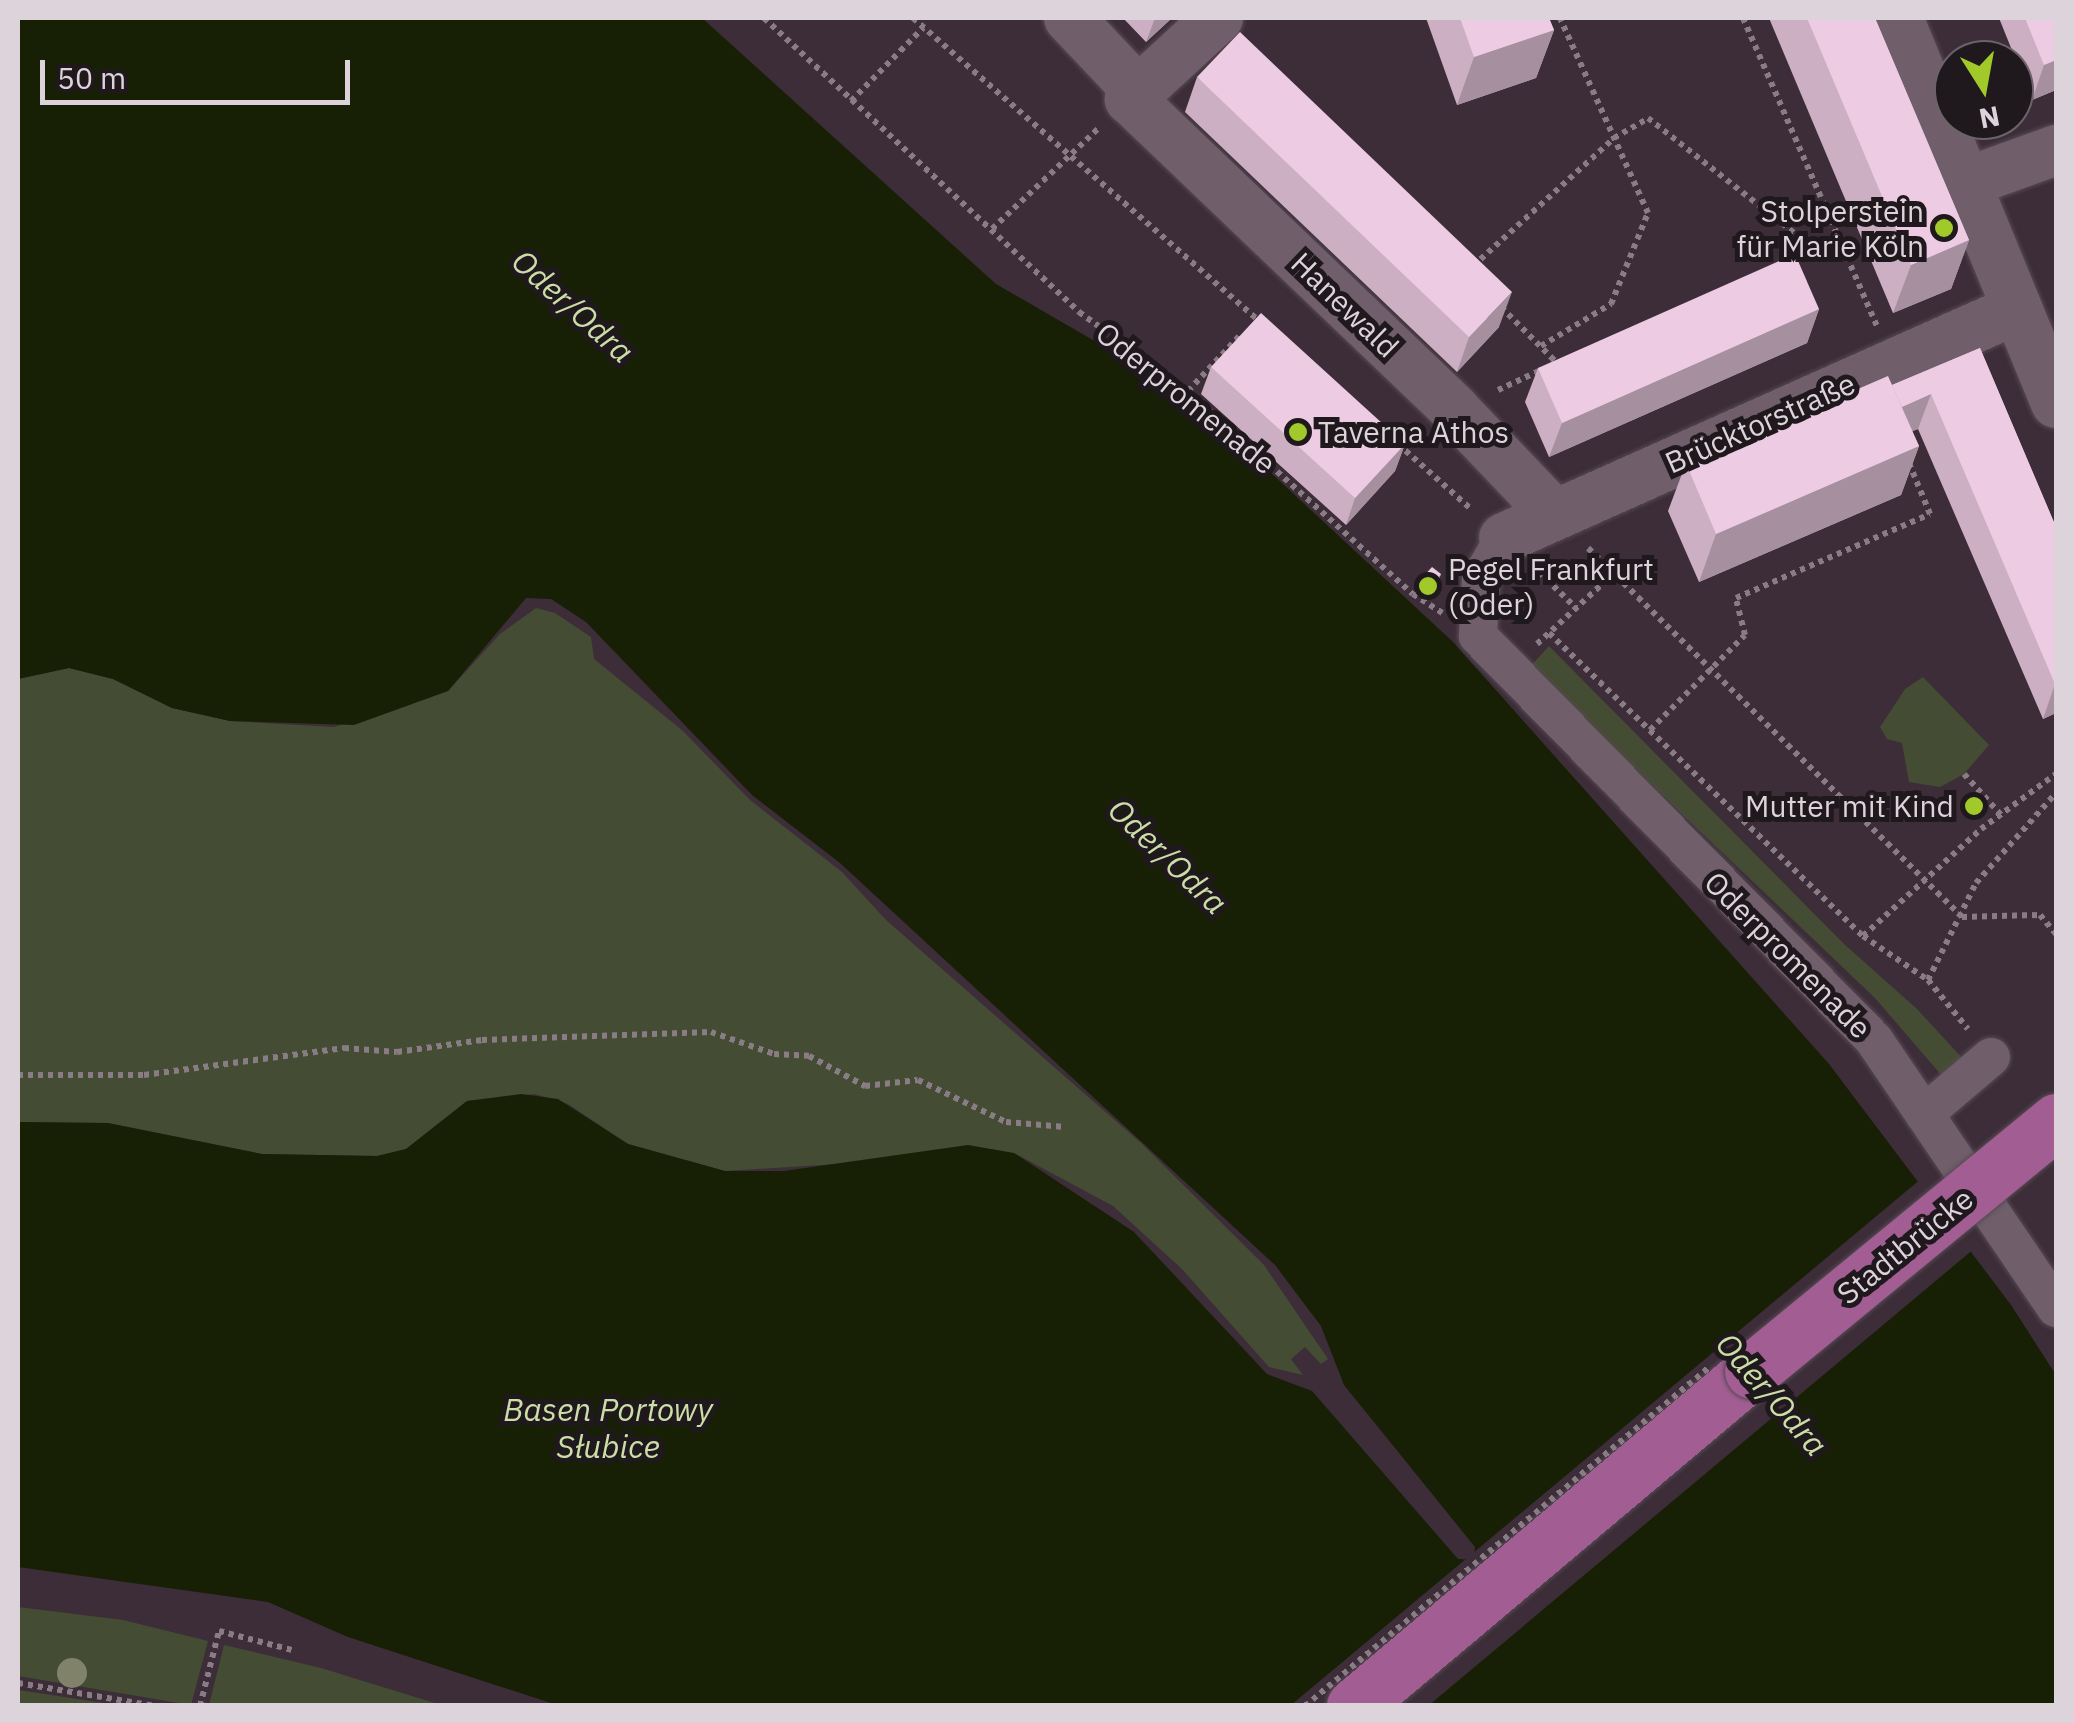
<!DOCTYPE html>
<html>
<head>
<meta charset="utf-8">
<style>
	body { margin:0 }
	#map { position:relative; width:2074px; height:1723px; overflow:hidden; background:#3c2d38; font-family:"IBM Plex Sans",sans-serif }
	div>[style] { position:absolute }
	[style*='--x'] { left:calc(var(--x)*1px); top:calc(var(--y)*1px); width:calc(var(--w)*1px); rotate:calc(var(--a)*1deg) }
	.green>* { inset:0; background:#444d34 }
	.water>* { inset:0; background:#171f04 }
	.pier>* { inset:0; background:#3c2d38 }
	.path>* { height:6px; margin-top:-3px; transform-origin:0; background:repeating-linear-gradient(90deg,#897c85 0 5px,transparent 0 10px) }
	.roads { filter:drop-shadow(0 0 2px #574a53) drop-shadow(0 0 2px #574a53) }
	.pedestrian>* { height:38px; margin:-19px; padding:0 19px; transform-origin:19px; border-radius:19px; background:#705f6b }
	.minor>* { height:50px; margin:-25px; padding:0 25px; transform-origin:25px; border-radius:25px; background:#705f6b }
	.primary>* { height:55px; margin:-27.5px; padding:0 27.5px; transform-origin:27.5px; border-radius:27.5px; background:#a25e93 }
	.path-bridge>* { height:6px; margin-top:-3px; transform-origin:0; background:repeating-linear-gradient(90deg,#897c85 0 5px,transparent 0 10px) }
	.bridges { filter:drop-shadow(0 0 2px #574a53) drop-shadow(0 0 2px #574a53) }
	.primary-bridge>* { height:55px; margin:-27.5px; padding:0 27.5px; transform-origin:27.5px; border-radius:27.5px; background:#a25e93 }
	.trees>* { width:30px; height:30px; margin:-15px; border-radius:50%; background:#80836a }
	.wall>* { inset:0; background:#ccafc3 }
	.shaded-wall>* { inset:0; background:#a68f9f }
	.building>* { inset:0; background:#edcce3 }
	.dots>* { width:28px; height:28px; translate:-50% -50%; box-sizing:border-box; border:5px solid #1f181d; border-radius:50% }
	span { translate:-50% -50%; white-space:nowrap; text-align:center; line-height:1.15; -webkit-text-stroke:10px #1f181d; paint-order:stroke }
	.poi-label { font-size:30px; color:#ddd3da }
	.right { translate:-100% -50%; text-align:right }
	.left { translate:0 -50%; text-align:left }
	.street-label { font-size:30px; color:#ddd3da }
	.water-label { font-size:32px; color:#cbdea6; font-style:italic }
	.frame { position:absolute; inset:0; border:20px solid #ddd3da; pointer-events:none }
	.north { position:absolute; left:1934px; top:40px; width:100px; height:100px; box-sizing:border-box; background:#1f181d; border:2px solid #6b6369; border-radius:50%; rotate:169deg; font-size:28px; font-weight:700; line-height:40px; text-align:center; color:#ddd3da }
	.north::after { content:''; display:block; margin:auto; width:35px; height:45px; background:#a1c92a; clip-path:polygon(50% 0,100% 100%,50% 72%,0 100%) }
	.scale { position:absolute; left:40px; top:60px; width:310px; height:45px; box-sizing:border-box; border:5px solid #ddd3da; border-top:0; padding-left:12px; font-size:30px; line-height:35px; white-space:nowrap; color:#ddd3da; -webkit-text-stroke:8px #1f181d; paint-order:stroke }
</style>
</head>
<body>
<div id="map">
	<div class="green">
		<i style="clip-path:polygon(536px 608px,555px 613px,591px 637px,594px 659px,683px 731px,750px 800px,842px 872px,886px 920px,1141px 1143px,1264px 1265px,1328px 1359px,1321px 1364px,1305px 1347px,1291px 1359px,1303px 1375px,1269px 1367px,1182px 1269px,1113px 1206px,1014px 1153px,725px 1171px,628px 1144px,568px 1104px,535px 1094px,467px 1101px,406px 1149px,378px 1156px,262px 1154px,108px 1123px,18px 1122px,18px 679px,69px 668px,113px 679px,172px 708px,230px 721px,334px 727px,448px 691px,500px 634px)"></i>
		<i style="clip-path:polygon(1549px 646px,1844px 944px,1917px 1009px,1964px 1060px,1943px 1077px,1875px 998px,1529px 668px)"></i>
		<i style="clip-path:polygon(1923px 677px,1989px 745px,1964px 774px,1940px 787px,1909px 782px,1902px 743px,1887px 739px,1880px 727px,1905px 689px)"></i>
		<i style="clip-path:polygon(18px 1607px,123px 1620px,208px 1641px,191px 1705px,18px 1676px)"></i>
		<i style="clip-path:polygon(224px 1645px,321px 1668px,441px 1705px,209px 1705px)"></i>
		<i style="clip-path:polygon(18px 1690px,91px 1701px,115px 1705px,18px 1705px)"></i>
	</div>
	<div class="water">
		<i style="clip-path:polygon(18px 18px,702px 18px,996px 284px,1186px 394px,1453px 642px,1829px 1064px,2011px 1305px,2056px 1375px,2056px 1705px,557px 1705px,348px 1637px,268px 1602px,18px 1567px,18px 1122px,108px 1123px,262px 1154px,377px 1156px,406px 1149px,467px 1101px,521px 1094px,558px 1099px,628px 1144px,725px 1171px,784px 1171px,968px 1145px,1014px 1153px,1134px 1232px,1267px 1374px,1312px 1391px,1458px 1559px,1474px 1560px,1475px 1547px,1344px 1385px,1321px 1326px,1275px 1265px,840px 863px,752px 795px,586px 622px,551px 599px,526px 598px,448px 691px,354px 725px,230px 721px,172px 708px,113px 679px,69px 668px,18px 679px)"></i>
	</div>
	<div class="pier">
		<i style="clip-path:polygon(1922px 1178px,1975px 1248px,1428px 1706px,1291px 1705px)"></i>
	</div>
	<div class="path">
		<i style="--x:764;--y:18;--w:431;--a:43"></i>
		<i style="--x:1079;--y:312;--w:135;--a:35.9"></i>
		<i style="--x:1188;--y:391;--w:303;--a:42.1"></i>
		<i style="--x:1413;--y:594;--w:35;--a:33"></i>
		<i style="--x:913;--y:18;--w:463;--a:41.2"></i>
		<i style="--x:1743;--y:18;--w:336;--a:66.5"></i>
		<i style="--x:851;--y:101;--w:103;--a:-45.4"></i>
		<i style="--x:992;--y:229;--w:149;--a:-43.4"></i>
		<i style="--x:1791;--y:261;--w:54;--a:-22.8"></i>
		<i style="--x:1473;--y:266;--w:190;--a:-42.2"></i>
		<i style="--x:1614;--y:138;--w:39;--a:-30"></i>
		<i style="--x:1648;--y:118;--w:214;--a:38.2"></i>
		<i style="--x:1501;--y:307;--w:79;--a:45"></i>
		<i style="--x:1541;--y:346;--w:82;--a:-31"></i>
		<i style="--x:1611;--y:304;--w:98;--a:-67.9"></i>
		<i style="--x:1648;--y:213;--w:214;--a:-114.3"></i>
		<i style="--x:1498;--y:390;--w:47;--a:-24.9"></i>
		<i style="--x:1188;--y:391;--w:79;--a:-47"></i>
		<i style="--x:1398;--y:444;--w:98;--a:41.7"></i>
		<i style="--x:1588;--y:548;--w:525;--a:44.61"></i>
		<i style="--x:1539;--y:572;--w:52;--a:44.2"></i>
		<i style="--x:1549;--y:633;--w:436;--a:44"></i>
		<i style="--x:1863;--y:936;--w:78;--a:34.1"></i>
		<i style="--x:1928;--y:980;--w:63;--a:50.8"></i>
		<i style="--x:1537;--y:644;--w:103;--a:-42.6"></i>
		<i style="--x:1650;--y:730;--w:134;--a:-45"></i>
		<i style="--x:1745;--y:635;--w:38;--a:-104"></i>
		<i style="--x:1736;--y:598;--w:211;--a:-23.4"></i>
		<i style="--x:1930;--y:514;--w:55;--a:-112.4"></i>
		<i style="--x:1964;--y:774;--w:55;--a:47.9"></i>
		<i style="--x:1962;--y:917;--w:78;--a:-1.5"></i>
		<i style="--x:2040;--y:915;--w:25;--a:50"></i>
		<i style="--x:1863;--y:936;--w:159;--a:-42.2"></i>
		<i style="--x:1981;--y:829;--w:93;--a:-36.3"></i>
		<i style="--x:1928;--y:980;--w:108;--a:-63.7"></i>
		<i style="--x:1976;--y:883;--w:120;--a:-48.4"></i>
		<i style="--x:18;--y:1075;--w:126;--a:0"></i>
		<i style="--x:144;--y:1075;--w:202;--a:-7.7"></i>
		<i style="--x:344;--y:1048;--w:53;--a:4.3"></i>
		<i style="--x:397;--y:1052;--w:86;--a:-8"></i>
		<i style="--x:482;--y:1040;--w:229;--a:-2"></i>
		<i style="--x:711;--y:1032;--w:67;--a:19.2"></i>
		<i style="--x:774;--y:1054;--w:35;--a:3"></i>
		<i style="--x:809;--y:1056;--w:64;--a:28.2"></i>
		<i style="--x:865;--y:1086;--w:53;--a:-6.5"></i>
		<i style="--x:918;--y:1080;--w:98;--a:25.5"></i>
		<i style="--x:1006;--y:1122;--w:59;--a:4.8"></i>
		<i style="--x:18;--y:1683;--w:139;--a:9.5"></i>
		<i style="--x:200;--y:1706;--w:77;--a:-75.8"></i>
		<i style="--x:219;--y:1631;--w:75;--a:14.6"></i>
	</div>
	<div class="roads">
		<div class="pedestrian">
			<i style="--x:1504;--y:538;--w:46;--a:119.9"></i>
			<i style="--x:1481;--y:578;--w:58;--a:93"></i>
			<i style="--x:1478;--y:636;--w:566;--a:45.57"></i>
			<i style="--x:1874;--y:1040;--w:324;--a:55.8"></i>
			<i style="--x:1924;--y:1114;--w:88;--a:-40.4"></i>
		</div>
		<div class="minor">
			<i style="--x:1069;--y:18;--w:100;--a:46.6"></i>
			<i style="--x:1218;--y:18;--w:120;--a:137.4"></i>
			<i style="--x:1130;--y:99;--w:448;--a:43.7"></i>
			<i style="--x:1454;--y:409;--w:146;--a:46.4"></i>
			<i style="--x:1898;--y:18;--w:416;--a:67.7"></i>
			<i style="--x:1965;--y:183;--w:97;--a:-19.9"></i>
			<i style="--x:1504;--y:538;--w:562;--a:-24.06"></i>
		</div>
		<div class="primary">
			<i style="--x:1354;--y:1706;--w:520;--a:-40.09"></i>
		</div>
	</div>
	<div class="path-bridge">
		<i style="--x:1305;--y:1706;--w:525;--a:-39.97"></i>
	</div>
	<div class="bridges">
		<div class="primary-bridge">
			<i style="--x:1752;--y:1371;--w:394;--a:-39.4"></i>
		</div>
	</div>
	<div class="trees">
		<i style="left:72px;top:1673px"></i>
	</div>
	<div class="wall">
		<i style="clip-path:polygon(1123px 18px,1172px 18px,1146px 42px)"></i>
		<i style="clip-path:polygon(1426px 18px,1549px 18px,1554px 30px,1536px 78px,1457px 105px)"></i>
		<i style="clip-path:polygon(1769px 18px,1875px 18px,1969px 240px,1951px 289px,1893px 313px)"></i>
		<i style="clip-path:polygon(1999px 18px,2056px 18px,2056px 90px,2032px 100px)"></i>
		<i style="clip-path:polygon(1197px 77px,1499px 327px,1457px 372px,1185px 112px)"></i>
		<i style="clip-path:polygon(1819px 309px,1807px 343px,1549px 457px,1525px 402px,1538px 368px)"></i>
		<i style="clip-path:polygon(1980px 348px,2056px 527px,2056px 713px,2043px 719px,1918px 429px,1912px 431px,1919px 446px,1901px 495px,1699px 582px,1668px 511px,1686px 463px,1892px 385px)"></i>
		<i style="clip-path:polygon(1211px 367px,1405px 444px,1395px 471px,1346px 525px,1201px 394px)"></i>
		<i style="clip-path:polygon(1441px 574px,1437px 583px,1428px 595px,1419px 588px,1422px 578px)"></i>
	</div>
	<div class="shaded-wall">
		<i style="clip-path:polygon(1155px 18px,1172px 18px,1146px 42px)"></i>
		<i style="clip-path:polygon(1554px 30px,1536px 78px,1457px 105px,1474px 57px)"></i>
		<i style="clip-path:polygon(2056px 60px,2056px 90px,2032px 100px,2044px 65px)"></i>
		<i style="clip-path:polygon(1969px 240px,1951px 289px,1893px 313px,1911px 265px)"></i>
		<i style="clip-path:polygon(1512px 292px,1499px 327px,1457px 372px,1469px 337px)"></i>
		<i style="clip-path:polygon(1819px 309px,1807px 343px,1549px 457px,1562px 423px)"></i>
		<i style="clip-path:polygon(1931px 394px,1918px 429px,1880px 445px,1892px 411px)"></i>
		<i style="clip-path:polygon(1405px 444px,1395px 471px,1346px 525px,1355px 498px)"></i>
		<i style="clip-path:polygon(1919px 446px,1901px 495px,1699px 582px,1716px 534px)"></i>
		<i style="clip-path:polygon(1441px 574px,1437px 583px,1428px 595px,1431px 586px)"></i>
		<i style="clip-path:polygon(2055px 684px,2056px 713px,2043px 719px)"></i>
	</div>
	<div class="building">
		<i style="clip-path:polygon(1460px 18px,1549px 18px,1554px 30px,1474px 57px)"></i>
		<i style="clip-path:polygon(1807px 18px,1875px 18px,1969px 240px,1911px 265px)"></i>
		<i style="clip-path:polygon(2025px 18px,2056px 18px,2056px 60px,2044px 65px)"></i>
		<i style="clip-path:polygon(1240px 32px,1512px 292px,1469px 337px,1197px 77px)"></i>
		<i style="clip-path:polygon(1795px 254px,1819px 309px,1562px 423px,1538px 368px)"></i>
		<i style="clip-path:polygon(1261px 313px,1405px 444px,1355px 498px,1211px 367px)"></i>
		<i style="clip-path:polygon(1980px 348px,2056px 527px,2055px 684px,1931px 394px,1902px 407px,1892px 385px)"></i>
		<i style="clip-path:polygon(1888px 376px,1919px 446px,1716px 534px,1686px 463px)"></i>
		<i style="clip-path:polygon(1432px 567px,1441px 574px,1431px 586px,1422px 578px)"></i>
	</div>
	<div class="dots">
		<i style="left:1944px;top:228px;background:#a1c92a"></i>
		<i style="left:1298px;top:432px;background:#a1c92a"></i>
		<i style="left:1428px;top:586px;background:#a1c92a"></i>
		<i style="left:1974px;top:806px;background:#a1c92a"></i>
	</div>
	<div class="poi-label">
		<span class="right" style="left:1924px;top:228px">Stolperstein<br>für Marie Köln</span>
		<span class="left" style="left:1318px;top:432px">Taverna Athos</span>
		<span class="left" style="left:1448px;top:586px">Pegel Frankfurt<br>(Oder)</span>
		<span class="right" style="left:1954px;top:806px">Mutter mit Kind</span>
	</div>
	<div class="street-label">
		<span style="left:1345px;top:305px;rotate:44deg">Hanewald</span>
		<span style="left:1186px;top:398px;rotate:39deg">Oderpromenade</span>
		<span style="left:1760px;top:423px;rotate:-24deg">Brücktorstraße</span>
		<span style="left:1788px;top:955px;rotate:45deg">Oderpromenade</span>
		<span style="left:1905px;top:1246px;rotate:-39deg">Stadtbrücke</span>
	</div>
	<div class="water-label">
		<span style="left:573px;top:306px;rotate:42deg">Oder/Odra</span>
		<span style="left:1168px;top:856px;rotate:44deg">Oder/Odra</span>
		<span style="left:1772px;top:1394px;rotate:49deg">Oder/Odra</span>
		<span style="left:608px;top:1428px">Basen Portowy<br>Słubice</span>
	</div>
	<div class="frame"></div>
	<div class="north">N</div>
	<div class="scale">50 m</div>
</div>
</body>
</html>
